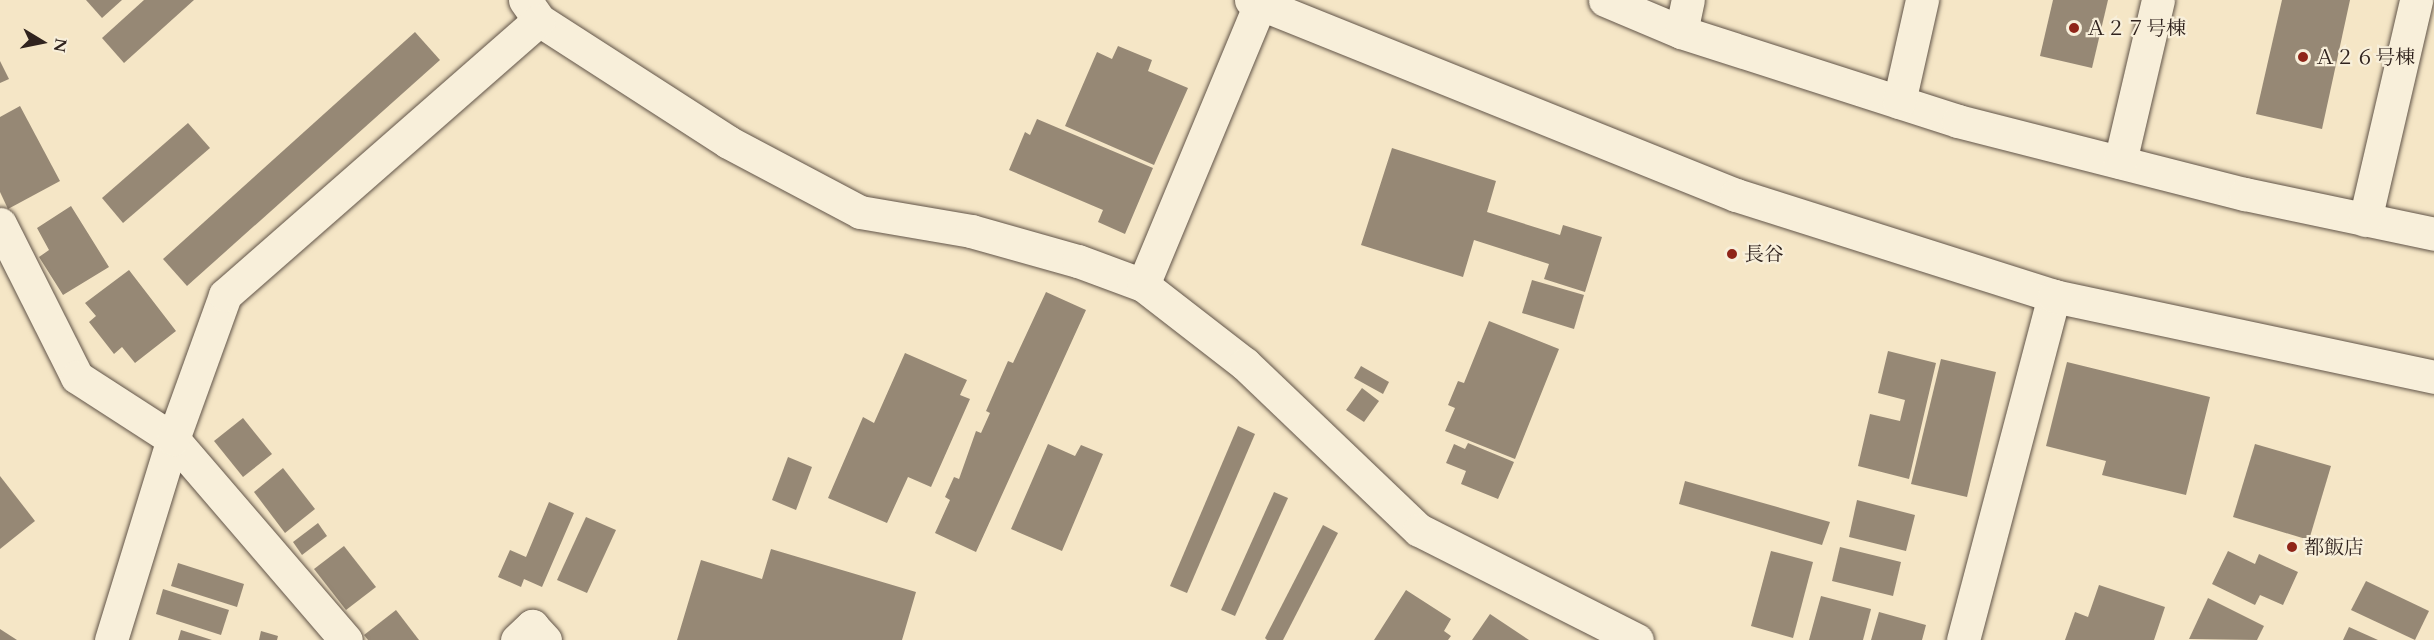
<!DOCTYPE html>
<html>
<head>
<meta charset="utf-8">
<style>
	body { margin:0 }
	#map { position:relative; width:2434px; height:640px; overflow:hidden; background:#f5e6c6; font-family:Cardo,"Noto Serif JP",serif }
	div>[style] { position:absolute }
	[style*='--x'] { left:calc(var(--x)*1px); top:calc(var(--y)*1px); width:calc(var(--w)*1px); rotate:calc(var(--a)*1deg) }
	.building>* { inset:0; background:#968875 }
	.roads { filter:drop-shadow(0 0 2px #615448) drop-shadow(0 0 2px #615448) }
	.minor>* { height:33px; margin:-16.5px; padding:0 16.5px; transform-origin:16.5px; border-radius:16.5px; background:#f8efda }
	.tertiary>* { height:33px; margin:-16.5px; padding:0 16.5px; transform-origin:16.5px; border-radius:16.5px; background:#f8efda }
	.dots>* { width:16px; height:16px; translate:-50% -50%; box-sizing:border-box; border:3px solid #f8efda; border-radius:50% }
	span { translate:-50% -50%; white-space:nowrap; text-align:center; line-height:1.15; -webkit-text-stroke:4.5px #f8efda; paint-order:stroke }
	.poi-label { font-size:20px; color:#30231e }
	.left { translate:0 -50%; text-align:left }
	.north { position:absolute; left:12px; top:12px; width:60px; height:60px; -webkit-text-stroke:4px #f8efda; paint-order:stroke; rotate:100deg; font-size:16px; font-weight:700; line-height:24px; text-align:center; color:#30231e }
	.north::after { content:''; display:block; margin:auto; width:21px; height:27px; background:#30231e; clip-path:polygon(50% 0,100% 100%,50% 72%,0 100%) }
</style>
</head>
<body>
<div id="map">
	<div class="building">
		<i style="clip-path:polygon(86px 0,122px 0,102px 18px)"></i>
		<i style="clip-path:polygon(144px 0,194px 0,124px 63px,102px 38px)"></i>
		<i style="clip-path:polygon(2053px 0,2108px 0,2092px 68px,2040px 56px)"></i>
		<i style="clip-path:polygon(2282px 0,2350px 0,2322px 129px,2256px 114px)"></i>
		<i style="clip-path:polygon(415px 32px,440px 60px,187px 286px,163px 259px)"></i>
		<i style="clip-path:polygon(1118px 46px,1152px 60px,1148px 71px,1188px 88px,1154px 165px,1065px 126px,1097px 52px,1112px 59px)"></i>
		<i style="clip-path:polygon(0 61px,9px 79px,0 83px)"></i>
		<i style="clip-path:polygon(20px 106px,60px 181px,8px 209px,0 192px,0 117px)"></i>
		<i style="clip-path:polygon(1037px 119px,1153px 168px,1125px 234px,1098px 222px,1103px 210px,1009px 170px,1025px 132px,1030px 135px)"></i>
		<i style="clip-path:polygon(188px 123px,210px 148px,123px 223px,102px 198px)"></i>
		<i style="clip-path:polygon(1392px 148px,1496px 181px,1487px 212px,1560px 235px,1563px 225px,1602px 237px,1585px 292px,1544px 279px,1549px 264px,1474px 240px,1463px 277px,1361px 245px)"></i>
		<i style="clip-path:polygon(71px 206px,109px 267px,63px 295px,39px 257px,49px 250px,37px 228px)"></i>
		<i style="clip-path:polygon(129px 270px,176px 331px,135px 363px,122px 347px,114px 354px,89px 322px,96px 316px,85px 303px)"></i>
		<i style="clip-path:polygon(1532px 280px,1584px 295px,1574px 329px,1522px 313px)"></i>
		<i style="clip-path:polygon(1046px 292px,1086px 310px,976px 552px,935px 533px,950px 500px,945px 497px,954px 477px,959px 479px,976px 431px,981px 433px,990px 413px,986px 411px,1008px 361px,1013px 363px)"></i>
		<i style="clip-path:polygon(1489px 321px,1559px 349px,1515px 459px,1445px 431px,1455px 408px,1448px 405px,1458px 381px,1464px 383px)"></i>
		<i style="clip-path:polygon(1888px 351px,1936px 363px,1909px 479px,1858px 466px,1870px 414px,1900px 421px,1905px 400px,1878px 393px)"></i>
		<i style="clip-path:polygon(905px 353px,967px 380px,960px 395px,970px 399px,931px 487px,908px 477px,887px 523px,828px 498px,863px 417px,874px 423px)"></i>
		<i style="clip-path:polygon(1941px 359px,1996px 372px,1967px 497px,1911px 484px)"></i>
		<i style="clip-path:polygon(2067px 362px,2210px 397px,2186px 495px,2102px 475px,2106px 461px,2046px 446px)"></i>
		<i style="clip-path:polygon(1361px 366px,1389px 382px,1383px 394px,1354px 378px)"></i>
		<i style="clip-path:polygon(1362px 388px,1379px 401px,1364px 422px,1346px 410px)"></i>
		<i style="clip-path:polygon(243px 418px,272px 454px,243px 477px,214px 441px)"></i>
		<i style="clip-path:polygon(1238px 426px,1255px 434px,1187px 593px,1170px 586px)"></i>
		<i style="clip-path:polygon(1468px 443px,1514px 462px,1498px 499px,1461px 484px,1466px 471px,1446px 463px,1454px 444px,1465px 449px)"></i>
		<i style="clip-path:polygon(1048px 444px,1075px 456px,1081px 445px,1103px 454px,1062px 551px,1011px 529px)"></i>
		<i style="clip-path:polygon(2255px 444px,2331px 466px,2309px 540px,2233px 517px)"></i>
		<i style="clip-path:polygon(788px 457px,812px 467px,796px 510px,772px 500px)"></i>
		<i style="clip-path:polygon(283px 468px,315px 509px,285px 533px,254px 492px)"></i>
		<i style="clip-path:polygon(0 476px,35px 521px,0 549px)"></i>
		<i style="clip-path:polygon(1685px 481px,1830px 522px,1822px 545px,1679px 504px)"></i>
		<i style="clip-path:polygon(1274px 492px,1288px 498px,1235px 616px,1221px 610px)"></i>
		<i style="clip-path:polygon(1857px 500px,1915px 515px,1906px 551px,1849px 537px)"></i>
		<i style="clip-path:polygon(549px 502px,574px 513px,542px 587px,524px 579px,521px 587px,498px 577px,510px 550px,526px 557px)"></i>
		<i style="clip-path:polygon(586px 517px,616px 530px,587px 593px,557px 580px)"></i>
		<i style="clip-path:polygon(318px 523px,327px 536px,302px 555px,293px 542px)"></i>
		<i style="clip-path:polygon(1323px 525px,1338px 533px,1283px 640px,1267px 640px,1265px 638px)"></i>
		<i style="clip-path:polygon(344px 546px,376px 587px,346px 610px,314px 569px)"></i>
		<i style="clip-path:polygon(1840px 547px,1901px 562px,1893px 596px,1832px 581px)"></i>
		<i style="clip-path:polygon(771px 549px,916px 592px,902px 640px,677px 640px,701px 560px,762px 579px)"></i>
		<i style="clip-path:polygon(1771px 551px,1813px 562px,1793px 638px,1751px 626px)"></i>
		<i style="clip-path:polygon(2228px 551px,2255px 564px,2259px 554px,2298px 572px,2283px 605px,2260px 595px,2255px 605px,2212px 584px)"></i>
		<i style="clip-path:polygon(178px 563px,244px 584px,237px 607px,171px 586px)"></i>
		<i style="clip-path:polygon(2366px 581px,2429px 611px,2415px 640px,2351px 610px)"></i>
		<i style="clip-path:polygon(2099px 585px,2165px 607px,2154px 640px,2065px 640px,2075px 612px,2088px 617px)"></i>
		<i style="clip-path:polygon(163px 589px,229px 610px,221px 635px,156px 614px)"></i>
		<i style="clip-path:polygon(1406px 590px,1451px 619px,1444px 631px,1451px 636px,1448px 640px,1374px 640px)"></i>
		<i style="clip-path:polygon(1821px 596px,1871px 609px,1863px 640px,1809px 640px)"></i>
		<i style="clip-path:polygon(2208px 598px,2264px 626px,2257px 640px,2189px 639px)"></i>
		<i style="clip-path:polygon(396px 610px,419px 640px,368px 640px,364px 635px)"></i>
		<i style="clip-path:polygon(1879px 612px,1926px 625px,1922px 640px,1871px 640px)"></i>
		<i style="clip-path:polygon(1490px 614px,1529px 640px,1472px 640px)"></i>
		<i style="clip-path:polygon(2349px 627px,2378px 640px,2343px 640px)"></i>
		<i style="clip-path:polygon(0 629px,17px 640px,0 640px)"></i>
		<i style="clip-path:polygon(181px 630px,212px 640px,178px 640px)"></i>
		<i style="clip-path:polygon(261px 631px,278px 636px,277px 640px,259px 640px)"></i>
	</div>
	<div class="roads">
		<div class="minor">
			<i style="--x:525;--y:0;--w:24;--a:55"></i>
			<i style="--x:539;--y:20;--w:225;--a:32.8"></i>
			<i style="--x:728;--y:142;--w:149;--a:27.9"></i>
			<i style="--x:860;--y:212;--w:113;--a:9.7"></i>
			<i style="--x:971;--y:231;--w:111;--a:15.7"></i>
			<i style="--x:1078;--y:261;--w:69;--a:20.3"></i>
			<i style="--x:1143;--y:285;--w:129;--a:37.8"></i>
			<i style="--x:1245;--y:364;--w:240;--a:43.7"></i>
			<i style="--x:1419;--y:530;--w:244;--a:26.8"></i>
			<i style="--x:1605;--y:0;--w:82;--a:22.8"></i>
			<i style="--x:1681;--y:32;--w:291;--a:17.8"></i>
			<i style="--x:1958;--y:121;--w:296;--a:14.3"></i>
			<i style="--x:2245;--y:194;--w:193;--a:11.9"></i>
			<i style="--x:1681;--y:32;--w:33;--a:-78"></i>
			<i style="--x:1899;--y:102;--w:105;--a:-77.3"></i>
			<i style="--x:2120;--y:162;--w:166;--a:-76.8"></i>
			<i style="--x:2365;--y:220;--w:226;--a:-76.9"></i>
			<i style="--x:0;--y:224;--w:171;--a:63.3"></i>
			<i style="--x:77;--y:377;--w:114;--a:32.9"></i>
			<i style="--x:173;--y:439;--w:265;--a:49.3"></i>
			<i style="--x:1143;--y:285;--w:304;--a:-67.4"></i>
			<i style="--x:111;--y:640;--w:210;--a:-72.9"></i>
			<i style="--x:173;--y:439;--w:153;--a:-70.1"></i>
			<i style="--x:225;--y:295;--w:417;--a:-41.2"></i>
			<i style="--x:517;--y:640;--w:21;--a:-43"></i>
			<i style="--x:532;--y:626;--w:19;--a:47"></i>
			<i style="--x:1963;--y:640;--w:356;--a:-75.2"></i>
		</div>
		<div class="tertiary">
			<i style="--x:1251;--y:0;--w:523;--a:21.9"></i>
			<i style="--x:1736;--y:195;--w:334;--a:17.6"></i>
			<i style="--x:2054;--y:296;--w:389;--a:12"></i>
		</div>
	</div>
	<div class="dots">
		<i style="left:2074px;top:28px;background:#8f2418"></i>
		<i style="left:2303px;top:57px;background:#8f2418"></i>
		<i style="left:1732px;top:254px;background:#8f2418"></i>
		<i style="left:2292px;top:547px;background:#8f2418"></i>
	</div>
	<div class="poi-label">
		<span class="left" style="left:2086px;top:28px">Ａ２７号棟</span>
		<span class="left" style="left:2315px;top:57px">Ａ２６号棟</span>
		<span class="left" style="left:1744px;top:254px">長谷</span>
		<span class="left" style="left:2304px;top:547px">都飯店</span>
	</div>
	<div class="north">N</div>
</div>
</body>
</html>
